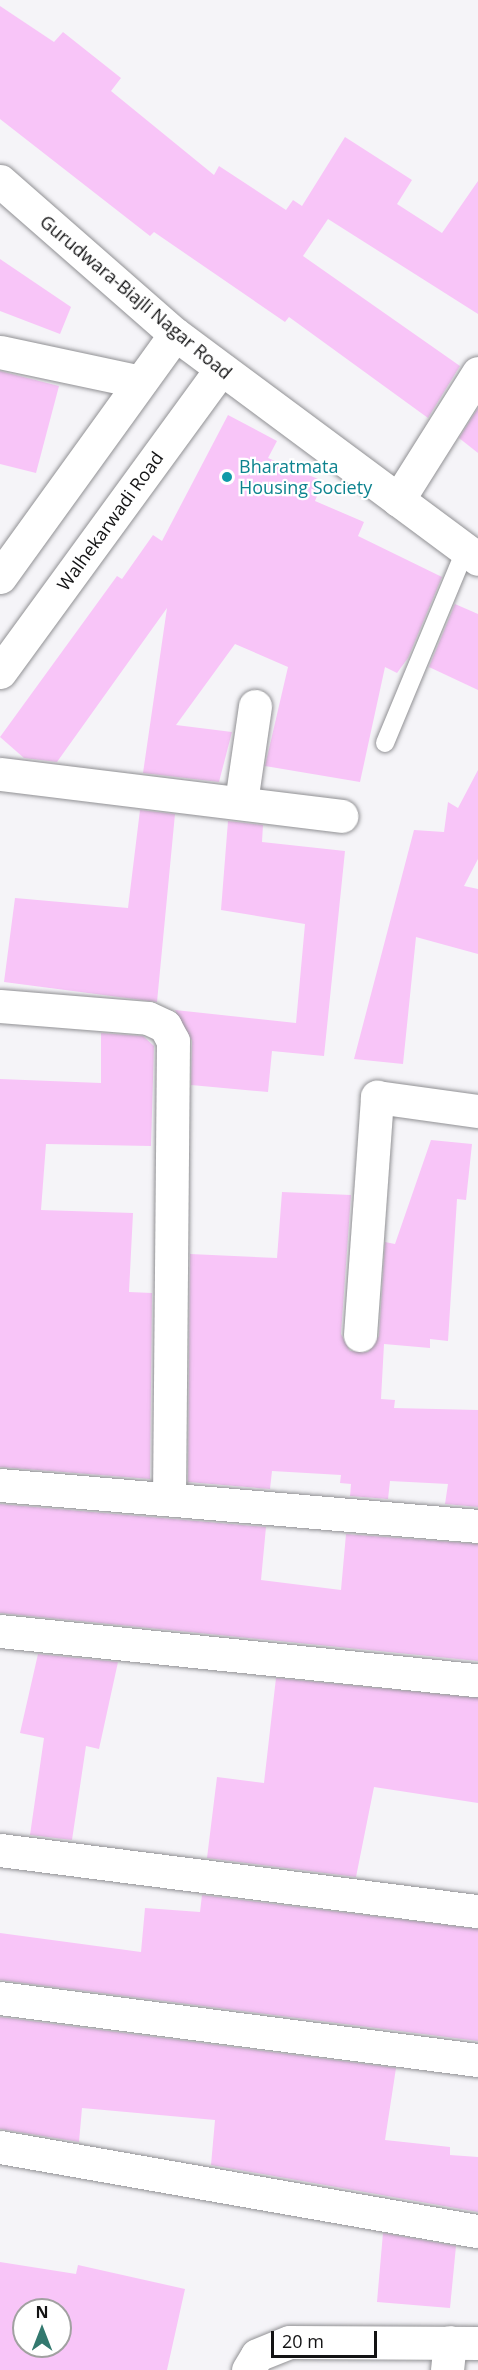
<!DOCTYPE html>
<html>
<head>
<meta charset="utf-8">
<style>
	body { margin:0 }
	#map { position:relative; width:478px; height:2370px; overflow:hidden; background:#f5f4f8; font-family:"Open Sans",sans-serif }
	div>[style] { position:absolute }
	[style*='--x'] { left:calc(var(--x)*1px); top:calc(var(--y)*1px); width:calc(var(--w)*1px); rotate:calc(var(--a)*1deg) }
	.building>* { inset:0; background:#f8c5f8 }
	.roads { filter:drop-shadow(0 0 2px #919194) drop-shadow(0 0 2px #919194) }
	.lane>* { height:18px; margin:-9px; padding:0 9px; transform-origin:9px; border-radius:9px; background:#fff }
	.street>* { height:33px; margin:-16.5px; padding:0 16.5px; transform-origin:16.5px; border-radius:16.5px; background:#fff }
	.secondary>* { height:33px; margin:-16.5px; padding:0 16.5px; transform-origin:16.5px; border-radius:16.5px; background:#fff }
	.dots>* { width:16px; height:16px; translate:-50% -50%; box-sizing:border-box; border:3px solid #fff; border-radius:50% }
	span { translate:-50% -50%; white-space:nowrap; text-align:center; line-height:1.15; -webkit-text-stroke:4.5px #fff; paint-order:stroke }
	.street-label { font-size:18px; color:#131314 }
	.culture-label { font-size:18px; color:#0d838f }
	.left { translate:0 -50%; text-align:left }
	.north { position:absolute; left:12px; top:2298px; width:60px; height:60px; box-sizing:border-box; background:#fff; border:2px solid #a1a1a1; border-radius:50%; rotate:0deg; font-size:16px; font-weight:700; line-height:24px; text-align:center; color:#131314 }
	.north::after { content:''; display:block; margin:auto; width:21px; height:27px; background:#33796f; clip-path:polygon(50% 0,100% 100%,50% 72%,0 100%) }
	.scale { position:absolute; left:271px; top:2331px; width:106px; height:27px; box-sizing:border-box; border:3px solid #131314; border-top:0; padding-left:8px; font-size:18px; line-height:21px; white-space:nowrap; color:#131314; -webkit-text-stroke:4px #fff; paint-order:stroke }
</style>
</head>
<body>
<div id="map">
	<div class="building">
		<i style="clip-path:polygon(0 6px,54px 42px,63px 32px,121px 78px,111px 91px,214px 175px,219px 166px,286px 210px,293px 200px,302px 206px,345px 137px,412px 180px,397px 204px,442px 233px,478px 181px,478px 314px,328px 219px,303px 256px,460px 366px,428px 418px,289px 317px,285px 322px,154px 232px,150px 236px,0 119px)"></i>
		<i style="clip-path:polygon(0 259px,71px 307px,60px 334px,0 311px)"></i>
		<i style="clip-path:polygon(0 371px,59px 386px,36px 473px,0 464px)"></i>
		<i style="clip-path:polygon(478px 408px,478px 453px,459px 438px)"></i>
		<i style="clip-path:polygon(228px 415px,277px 441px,268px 458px,323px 481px,315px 501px,364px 522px,358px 536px,442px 577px,408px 658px,397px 673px,385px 667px,360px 782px,265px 766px,288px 667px,235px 644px,176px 725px,232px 732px,219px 782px,143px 773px,167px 608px,57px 762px,24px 758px,0 737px,117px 576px,122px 579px,153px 535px,162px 541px)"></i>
		<i style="clip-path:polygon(455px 604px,478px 614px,478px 690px,429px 667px)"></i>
		<i style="clip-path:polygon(478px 770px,478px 859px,464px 886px,478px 889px,478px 954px,416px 937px,403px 1064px,354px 1059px,414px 830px,444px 832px,448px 802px,458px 808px)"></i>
		<i style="clip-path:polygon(140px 810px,175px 814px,157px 1002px,4px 982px,15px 898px,128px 908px)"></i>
		<i style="clip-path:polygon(228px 821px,263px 825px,262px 842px,345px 851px,324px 1056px,272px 1051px,268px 1092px,191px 1085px,192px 1041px,175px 1010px,296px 1023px,305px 924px,221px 910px)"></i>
		<i style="clip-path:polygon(101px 1033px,143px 1036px,154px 1046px,151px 1146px,46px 1144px,41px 1210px,133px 1213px,129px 1292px,152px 1293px,150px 1479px,0 1467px,0 1079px,101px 1083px)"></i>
		<i style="clip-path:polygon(431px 1140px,472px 1144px,466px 1200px,457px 1199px,448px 1341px,430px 1339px,430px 1348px,384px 1344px,381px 1399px,395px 1400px,394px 1408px,478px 1410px,478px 1507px,445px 1504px,448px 1484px,390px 1481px,388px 1499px,350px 1496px,351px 1484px,340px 1483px,341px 1475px,272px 1471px,270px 1489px,188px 1482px,190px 1254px,277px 1258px,282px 1192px,351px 1195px,341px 1334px,350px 1351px,368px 1352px,379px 1336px,385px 1242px,395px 1244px)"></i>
		<i style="clip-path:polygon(0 1504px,266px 1527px,261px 1580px,341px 1590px,346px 1534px,478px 1544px,478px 1661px,0 1613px)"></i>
		<i style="clip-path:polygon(38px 1654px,118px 1662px,99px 1749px,86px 1746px,72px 1840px,30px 1835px,44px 1738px,20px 1733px)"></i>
		<i style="clip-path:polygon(276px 1678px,478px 1698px,478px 1803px,374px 1787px,356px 1877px,207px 1858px,217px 1777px,264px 1783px)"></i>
		<i style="clip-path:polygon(202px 1895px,478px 1929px,478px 2041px,0 1980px,0 1933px,141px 1952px,145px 1908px,200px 1912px)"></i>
		<i style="clip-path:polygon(0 2017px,396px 2068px,385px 2140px,450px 2147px,450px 2155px,478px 2157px,478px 2212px,211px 2165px,215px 2120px,82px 2108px,79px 2142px,0 2129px)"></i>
		<i style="clip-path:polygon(383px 2233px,456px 2246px,450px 2308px,377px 2302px)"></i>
		<i style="clip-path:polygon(evenodd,0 2262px,76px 2274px,78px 2265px,185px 2289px,167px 2370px,0 2370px,0 2262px,24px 2310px,60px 2310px,60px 2346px,24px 2346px,24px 2310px)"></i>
	</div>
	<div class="roads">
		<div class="lane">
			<i style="--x:385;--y:743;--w:208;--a:-67.4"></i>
		</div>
		<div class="street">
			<i style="--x:0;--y:352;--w:140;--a:12"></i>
			<i style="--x:398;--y:500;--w:150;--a:-57.8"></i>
			<i style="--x:0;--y:774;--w:344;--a:7"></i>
			<i style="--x:241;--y:802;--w:97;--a:-81.7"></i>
			<i style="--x:0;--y:1006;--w:148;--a:4.6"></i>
			<i style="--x:148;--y:1018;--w:19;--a:25"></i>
			<i style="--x:165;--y:1026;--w:17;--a:62"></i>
			<i style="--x:173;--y:1041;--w:457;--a:90.5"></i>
			<i style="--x:360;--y:1335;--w:239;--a:-85.9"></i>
			<i style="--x:377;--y:1097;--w:102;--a:7.9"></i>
			<i style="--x:0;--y:1485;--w:480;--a:4.9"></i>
			<i style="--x:0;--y:1631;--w:481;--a:5.9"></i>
			<i style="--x:0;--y:1850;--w:482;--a:7.3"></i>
			<i style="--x:0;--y:1998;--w:482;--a:7.4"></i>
			<i style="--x:0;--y:2147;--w:485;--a:10"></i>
			<i style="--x:248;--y:2370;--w:17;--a:-59"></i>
			<i style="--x:257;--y:2355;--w:35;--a:-22"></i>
			<i style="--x:290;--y:2342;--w:188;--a:0.3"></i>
			<i style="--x:447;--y:2370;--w:28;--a:-84"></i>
		</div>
		<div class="secondary">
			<i style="--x:0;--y:181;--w:232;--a:41.2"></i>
			<i style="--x:175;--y:334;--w:377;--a:36.6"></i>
			<i style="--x:0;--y:577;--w:299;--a:-54.2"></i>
			<i style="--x:0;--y:672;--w:375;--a:-53.9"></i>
		</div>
	</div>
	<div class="dots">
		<i style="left:227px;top:477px;background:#0f9aa8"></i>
	</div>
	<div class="street-label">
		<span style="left:136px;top:297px;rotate:40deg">Gurudwara-Biajli Nagar Road</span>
		<span style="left:110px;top:521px;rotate:-54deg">Walhekarwadi Road</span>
	</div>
	<div class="culture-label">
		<span class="left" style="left:239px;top:477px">Bharatmata<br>Housing Society</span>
	</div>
	<div class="north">N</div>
	<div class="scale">20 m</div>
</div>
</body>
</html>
